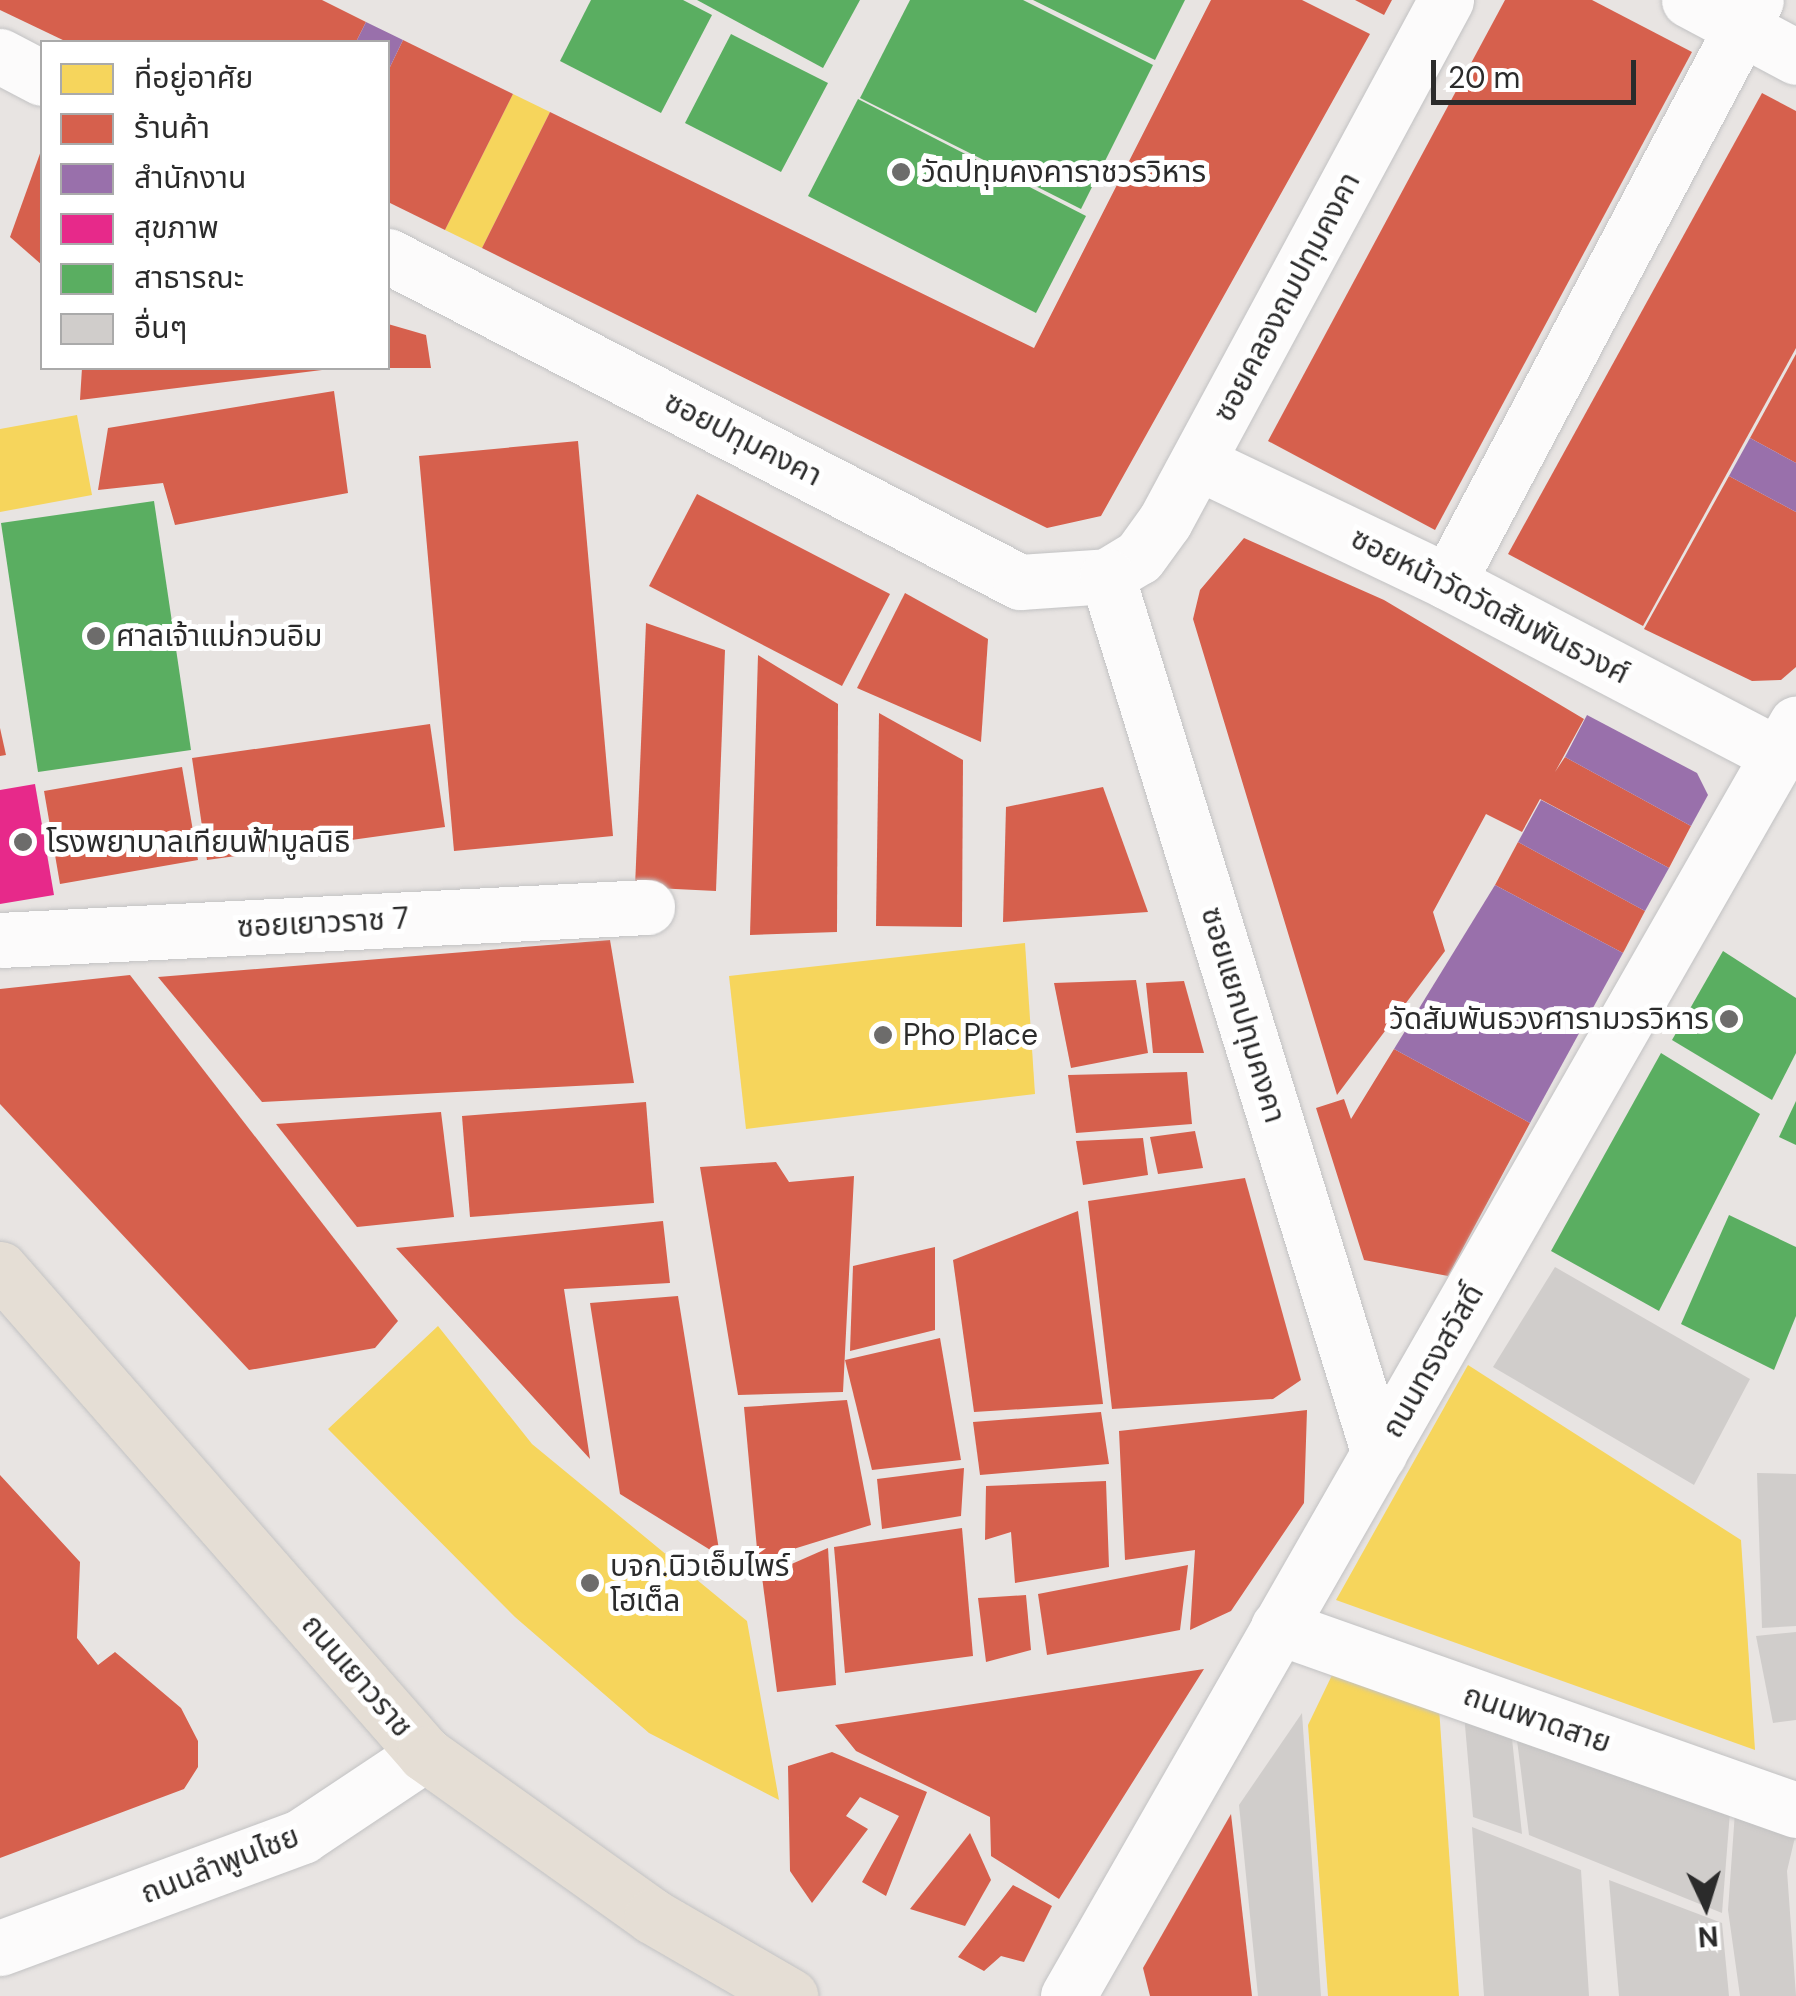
<!DOCTYPE html>
<html>
<head>
<meta charset="utf-8">
<style>
	body { margin:0 }
	#map { position:relative; width:1796px; height:1996px; overflow:hidden; background:#e8e4e2; font-family:"DM Sans","Noto Sans Thai",sans-serif }
	div>[style] { position:absolute }
	[style*='--x'] { left:calc(var(--x)*1px); top:calc(var(--y)*1px); width:calc(var(--w)*1px); rotate:calc(var(--a)*1deg) }
	.homes>* { inset:0; background:#f6d55c }
	.shops>* { inset:0; background:#d6604d }
	.offices>* { inset:0; background:#9970ab }
	.health>* { inset:0; background:#e7298a }
	.public>* { inset:0; background:#5aae61 }
	.building>* { inset:0; background:#d0cdcb }
	.roads { filter:drop-shadow(0 0 2px #c2c2c3) drop-shadow(0 0 2px #c2c2c3) }
	.minor>* { height:55px; margin:-27.5px; padding:0 27.5px; transform-origin:27.5px; border-radius:27.5px; background:#fcfbfb }
	.major>* { height:55px; margin:-27.5px; padding:0 27.5px; transform-origin:27.5px; border-radius:27.5px; background:#e5ded5 }
	.dots>* { width:28px; height:28px; translate:-50% -50%; box-sizing:border-box; border:5px solid #fff; border-radius:50% }
	span { translate:-50% -50%; white-space:nowrap; text-align:center; line-height:1.15; -webkit-text-stroke:10px #fff; paint-order:stroke }
	.poi-label { font-size:30px; color:#2b2b2b }
	.left { translate:0 -50%; text-align:left }
	.right { translate:-100% -50%; text-align:right }
	.street-label { font-size:30px; color:#2b2b2b }
	.legend { position:absolute; left:40px; top:40px; width:350px; height:330px; box-sizing:border-box; background:#fff; border:2px solid #aaa; margin:0; padding:12px 18px; list-style:none; font-size:30px; color:#2b2b2b }
	.legend li { display:flex; align-items:center; gap:20px; height:50px }
	.legend b { width:50px; border:2px solid #aaa }
	.north { position:absolute; left:1656px; top:1856px; width:100px; height:100px; -webkit-text-stroke:8px #fff; paint-order:stroke; rotate:176deg; font-size:28px; font-weight:700; line-height:40px; text-align:center; color:#2b2b2b }
	.north::after { content:''; display:block; margin:auto; width:35px; height:45px; background:#2b2b2b; clip-path:polygon(50% 0,100% 100%,50% 72%,0 100%) }
	.scale { position:absolute; left:1431px; top:60px; width:205px; height:45px; box-sizing:border-box; border:5px solid #2b2b2b; border-top:0; padding-left:12px; font-size:30px; line-height:35px; white-space:nowrap; color:#2b2b2b; -webkit-text-stroke:8px #fff; paint-order:stroke }
</style>
</head>
<body>
<div id="map">
	<div class="homes">
		<i style="clip-path:polygon(513px 94px,550px 112px,482px 248px,445px 230px)"></i>
		<i style="clip-path:polygon(77px 415px,92px 495px,0 512px,0 429px)"></i>
		<i style="clip-path:polygon(1025px 943px,1035px 1094px,746px 1129px,729px 976px)"></i>
		<i style="clip-path:polygon(438px 1326px,532px 1444px,747px 1621px,779px 1800px,649px 1733px,515px 1617px,328px 1429px)"></i>
		<i style="clip-path:polygon(1468px 1365px,1741px 1540px,1755px 1750px,1336px 1600px)"></i>
		<i style="clip-path:polygon(1334px 1671px,1439px 1708px,1459px 1996px,1328px 1996px,1308px 1725px)"></i>
	</div>
	<div class="shops">
		<i style="clip-path:polygon(0 0,322px 0,366px 22px,356px 42px,67px 42px,0 10px)"></i>
		<i style="clip-path:polygon(1211px 0,1302px 0,1370px 34px,1101px 516px,1047px 528px,482px 248px,550px 112px,1034px 348px)"></i>
		<i style="clip-path:polygon(1355px 0,1392px 0,1384px 15px)"></i>
		<i style="clip-path:polygon(1505px 0,1592px 0,1692px 52px,1435px 530px,1268px 441px)"></i>
		<i style="clip-path:polygon(403px 40px,513px 94px,445px 230px,388px 202px,388px 71px)"></i>
		<i style="clip-path:polygon(1762px 93px,1796px 111px,1796px 348px,1643px 626px,1508px 554px)"></i>
		<i style="clip-path:polygon(42px 148px,42px 265px,10px 237px)"></i>
		<i style="clip-path:polygon(388px 324px,426px 335px,431px 368px,388px 368px)"></i>
		<i style="clip-path:polygon(1796px 354px,1796px 463px,1750px 438px)"></i>
		<i style="clip-path:polygon(82px 368px,322px 368px,322px 370px,80px 400px)"></i>
		<i style="clip-path:polygon(334px 391px,348px 493px,175px 525px,163px 483px,98px 490px,108px 428px)"></i>
		<i style="clip-path:polygon(578px 441px,613px 836px,454px 851px,419px 456px)"></i>
		<i style="clip-path:polygon(1729px 476px,1796px 512px,1796px 667px,1781px 680px,1752px 681px,1644px 629px)"></i>
		<i style="clip-path:polygon(697px 494px,890px 594px,842px 686px,649px 586px)"></i>
		<i style="clip-path:polygon(1244px 538px,1384px 600px,1584px 719px,1555px 772px,1565px 757px,1691px 826px,1669px 868px,1540px 799px,1522px 832px,1486px 814px,1433px 912px,1445px 951px,1337px 1095px,1193px 619px,1200px 590px)"></i>
		<i style="clip-path:polygon(905px 593px,988px 639px,981px 742px,857px 688px)"></i>
		<i style="clip-path:polygon(646px 623px,725px 650px,716px 891px,635px 887px)"></i>
		<i style="clip-path:polygon(758px 655px,838px 704px,837px 932px,750px 935px)"></i>
		<i style="clip-path:polygon(879px 713px,963px 760px,962px 927px,876px 926px)"></i>
		<i style="clip-path:polygon(430px 724px,445px 827px,207px 860px,192px 758px)"></i>
		<i style="clip-path:polygon(0 728px,6px 755px,0 756px)"></i>
		<i style="clip-path:polygon(182px 767px,198px 860px,60px 884px,44px 791px)"></i>
		<i style="clip-path:polygon(1103px 787px,1148px 912px,1003px 922px,1006px 807px)"></i>
		<i style="clip-path:polygon(1518px 842px,1645px 911px,1623px 953px,1495px 885px)"></i>
		<i style="clip-path:polygon(610px 940px,634px 1083px,262px 1102px,158px 977px)"></i>
		<i style="clip-path:polygon(130px 975px,398px 1321px,375px 1348px,249px 1370px,0 1104px,0 989px)"></i>
		<i style="clip-path:polygon(1136px 980px,1148px 1053px,1071px 1068px,1054px 983px)"></i>
		<i style="clip-path:polygon(1184px 981px,1204px 1053px,1153px 1053px,1146px 983px)"></i>
		<i style="clip-path:polygon(1394px 1049px,1530px 1123px,1448px 1276px,1364px 1260px,1316px 1108px,1344px 1099px,1351px 1119px)"></i>
		<i style="clip-path:polygon(1187px 1072px,1192px 1124px,1076px 1133px,1068px 1075px)"></i>
		<i style="clip-path:polygon(646px 1102px,654px 1203px,470px 1217px,462px 1116px)"></i>
		<i style="clip-path:polygon(441px 1112px,454px 1217px,357px 1227px,276px 1124px)"></i>
		<i style="clip-path:polygon(1195px 1131px,1203px 1168px,1158px 1174px,1150px 1137px)"></i>
		<i style="clip-path:polygon(1143px 1138px,1148px 1175px,1083px 1185px,1076px 1141px)"></i>
		<i style="clip-path:polygon(776px 1162px,789px 1182px,854px 1176px,843px 1392px,738px 1395px,700px 1167px)"></i>
		<i style="clip-path:polygon(1245px 1178px,1301px 1380px,1273px 1399px,1112px 1409px,1088px 1201px)"></i>
		<i style="clip-path:polygon(1078px 1211px,1103px 1404px,974px 1412px,953px 1260px)"></i>
		<i style="clip-path:polygon(663px 1221px,670px 1283px,564px 1289px,590px 1459px,396px 1248px)"></i>
		<i style="clip-path:polygon(935px 1247px,935px 1330px,850px 1351px,853px 1266px)"></i>
		<i style="clip-path:polygon(678px 1296px,720px 1556px,620px 1494px,590px 1303px)"></i>
		<i style="clip-path:polygon(940px 1338px,961px 1460px,872px 1470px,845px 1360px)"></i>
		<i style="clip-path:polygon(847px 1400px,871px 1525px,758px 1560px,744px 1407px)"></i>
		<i style="clip-path:polygon(1307px 1410px,1304px 1503px,1231px 1611px,1190px 1630px,1195px 1550px,1125px 1560px,1119px 1431px)"></i>
		<i style="clip-path:polygon(1101px 1412px,1109px 1464px,980px 1475px,973px 1422px)"></i>
		<i style="clip-path:polygon(964px 1468px,961px 1516px,882px 1529px,877px 1479px)"></i>
		<i style="clip-path:polygon(0 1475px,80px 1562px,77px 1638px,98px 1665px,115px 1652px,181px 1708px,198px 1741px,198px 1767px,184px 1789px,0 1858px)"></i>
		<i style="clip-path:polygon(1106px 1481px,1109px 1567px,1015px 1583px,1011px 1532px,985px 1540px,986px 1486px)"></i>
		<i style="clip-path:polygon(962px 1528px,973px 1656px,845px 1673px,834px 1547px)"></i>
		<i style="clip-path:polygon(828px 1548px,836px 1685px,777px 1692px,762px 1577px)"></i>
		<i style="clip-path:polygon(1188px 1565px,1180px 1630px,1047px 1655px,1038px 1594px)"></i>
		<i style="clip-path:polygon(1026px 1595px,1031px 1650px,986px 1662px,978px 1598px)"></i>
		<i style="clip-path:polygon(1204px 1669px,1059px 1899px,991px 1856px,990px 1817px,856px 1751px,835px 1725px)"></i>
		<i style="clip-path:polygon(832px 1752px,927px 1792px,886px 1896px,862px 1882px,899px 1816px,860px 1797px,846px 1816px,868px 1829px,812px 1903px,790px 1871px,788px 1766px)"></i>
		<i style="clip-path:polygon(1231px 1814px,1252px 1996px,1150px 1996px,1143px 1968px)"></i>
		<i style="clip-path:polygon(970px 1833px,991px 1880px,965px 1926px,910px 1909px)"></i>
		<i style="clip-path:polygon(1013px 1885px,1052px 1906px,1024px 1962px,1001px 1956px,984px 1971px,958px 1957px)"></i>
	</div>
	<div class="offices">
		<i style="clip-path:polygon(366px 22px,403px 40px,388px 71px,388px 42px,356px 42px)"></i>
		<i style="clip-path:polygon(1750px 438px,1796px 463px,1796px 512px,1729px 476px)"></i>
		<i style="clip-path:polygon(1587px 715px,1697px 773px,1708px 795px,1691px 826px,1565px 757px)"></i>
		<i style="clip-path:polygon(1541px 800px,1669px 868px,1645px 911px,1518px 842px)"></i>
		<i style="clip-path:polygon(1495px 885px,1623px 953px,1530px 1123px,1394px 1049px)"></i>
	</div>
	<div class="health">
		<i style="clip-path:polygon(35px 784px,54px 895px,0 904px,0 790px)"></i>
	</div>
	<div class="public">
		<i style="clip-path:polygon(591px 0,683px 0,712px 15px,661px 113px,560px 61px)"></i>
		<i style="clip-path:polygon(697px 0,860px 0,823px 68px)"></i>
		<i style="clip-path:polygon(910px 0,1023px 0,1153px 65px,1081px 209px,860px 98px)"></i>
		<i style="clip-path:polygon(1033px 0,1185px 0,1155px 60px)"></i>
		<i style="clip-path:polygon(731px 34px,828px 83px,781px 172px,685px 123px)"></i>
		<i style="clip-path:polygon(858px 99px,1086px 216px,1036px 313px,808px 196px)"></i>
		<i style="clip-path:polygon(154px 501px,191px 750px,38px 772px,1px 523px)"></i>
		<i style="clip-path:polygon(1723px 951px,1796px 998px,1796px 1053px,1772px 1100px,1672px 1040px)"></i>
		<i style="clip-path:polygon(1661px 1053px,1760px 1114px,1659px 1311px,1551px 1251px)"></i>
		<i style="clip-path:polygon(1796px 1101px,1796px 1145px,1779px 1137px)"></i>
		<i style="clip-path:polygon(1729px 1215px,1796px 1247px,1796px 1316px,1774px 1370px,1681px 1324px)"></i>
	</div>
	<div class="building">
		<i style="clip-path:polygon(1555px 1267px,1750px 1379px,1694px 1485px,1493px 1367px)"></i>
		<i style="clip-path:polygon(1757px 1473px,1796px 1474px,1796px 1626px,1762px 1628px)"></i>
		<i style="clip-path:polygon(1796px 1632px,1796px 1720px,1773px 1723px,1756px 1636px)"></i>
		<i style="clip-path:polygon(1302px 1713px,1321px 1996px,1258px 1996px,1239px 1805px)"></i>
		<i style="clip-path:polygon(1464px 1714px,1511px 1729px,1522px 1834px,1473px 1817px)"></i>
		<i style="clip-path:polygon(1516px 1732px,1730px 1812px,1722px 1913px,1529px 1835px)"></i>
		<i style="clip-path:polygon(1735px 1812px,1796px 1833px,1787px 1871px,1796px 1996px,1740px 1996px,1728px 1910px)"></i>
		<i style="clip-path:polygon(1472px 1827px,1581px 1870px,1589px 1996px,1484px 1996px)"></i>
		<i style="clip-path:polygon(1609px 1880px,1722px 1923px,1729px 1996px,1619px 1996px)"></i>
	</div>
	<div class="roads">
		<div class="minor">
			<i style="--x:1689;--y:0;--w:121;--a:28"></i>
			<i style="--x:0;--y:56;--w:47;--a:27.6"></i>
			<i style="--x:388;--y:256;--w:711;--a:27.29"></i>
			<i style="--x:1020;--y:582;--w:87;--a:-3.9"></i>
			<i style="--x:1107;--y:576;--w:37;--a:-31"></i>
			<i style="--x:1139;--y:557;--w:44;--a:-54.2"></i>
			<i style="--x:1165;--y:521;--w:592;--a:-61.66"></i>
			<i style="--x:1199;--y:463;--w:276;--a:25.5"></i>
			<i style="--x:1448;--y:582;--w:373;--a:27.6"></i>
			<i style="--x:1107;--y:576;--w:919;--a:72.79"></i>
			<i style="--x:1448;--y:582;--w:658;--a:-62.11"></i>
			<i style="--x:0;--y:940;--w:648;--a:-2.92"></i>
			<i style="--x:1278;--y:1627;--w:549;--a:19.46"></i>
			<i style="--x:0;--y:1948;--w:322;--a:-20.3"></i>
			<i style="--x:302;--y:1836;--w:148;--a:-33.7"></i>
			<i style="--x:1068;--y:1996;--w:1466;--a:-60.22"></i>
		</div>
		<div class="major">
			<i style="--x:0;--y:1269;--w:645;--a:48.77"></i>
			<i style="--x:425;--y:1754;--w:279;--a:35.5"></i>
			<i style="--x:652;--y:1916;--w:160;--a:30.1"></i>
		</div>
	</div>
	<div class="dots">
		<i style="left:901px;top:172px;background:#6d6c6b"></i>
		<i style="left:96px;top:636px;background:#6d6c6b"></i>
		<i style="left:23px;top:842px;background:#6d6c6b"></i>
		<i style="left:1729px;top:1019px;background:#6d6c6b"></i>
		<i style="left:883px;top:1035px;background:#6d6c6b"></i>
		<i style="left:590px;top:1583px;background:#6d6c6b"></i>
	</div>
	<div class="poi-label">
		<span class="left" style="left:921px;top:172px">วัดปทุมคงคาราชวรวิหาร</span>
		<span class="left" style="left:116px;top:636px">ศาลเจ้าแม่กวนอิม</span>
		<span class="left" style="left:46px;top:842px">โรงพยาบาลเทียนฟ้ามูลนิธิ</span>
		<span class="right" style="left:1709px;top:1019px">วัดสัมพันธวงศารามวรวิหาร</span>
		<span class="left" style="left:903px;top:1035px">Pho Place</span>
		<span class="left" style="left:610px;top:1583px">บจก.นิวเอ็มไพร์<br>โฮเต็ล</span>
	</div>
	<div class="street-label">
		<span style="left:1287px;top:297px;rotate:-62deg">ซอยคลองถมปทุมคงคา</span>
		<span style="left:743px;top:439px;rotate:27deg">ซอยปทุมคงคา</span>
		<span style="left:1490px;top:606px;rotate:27deg">ซอยหน้าวัดวัดสัมพันธวงศ์</span>
		<span style="left:323px;top:923px;rotate:-3deg">ซอยเยาวราช 7</span>
		<span style="left:1243px;top:1015px;rotate:73deg">ซอยแยกปทุมคงคา</span>
		<span style="left:1433px;top:1361px;rotate:-60deg">ถนนทรงสวัสดิ์</span>
		<span style="left:357px;top:1676px;rotate:49deg">ถนนเยาวราช</span>
		<span style="left:1537px;top:1719px;rotate:19deg">ถนนพาดสาย</span>
		<span style="left:220px;top:1865px;rotate:-21deg">ถนนลำพูนไชย</span>
	</div>
	<ul class="legend">
	<li><b style="height:28px;background:#f6d55c"></b>ที่อยู่อาศัย</li>
	<li><b style="height:28px;background:#d6604d"></b>ร้านค้า</li>
	<li><b style="height:28px;background:#9970ab"></b>สำนักงาน</li>
	<li><b style="height:28px;background:#e7298a"></b>สุขภาพ</li>
	<li><b style="height:28px;background:#5aae61"></b>สาธารณะ</li>
	<li><b style="height:28px;background:#d0cdcb"></b>อื่นๆ</li>
	</ul>
	<div class="north">N</div>
	<div class="scale">20 m</div>
</div>
</body>
</html>
